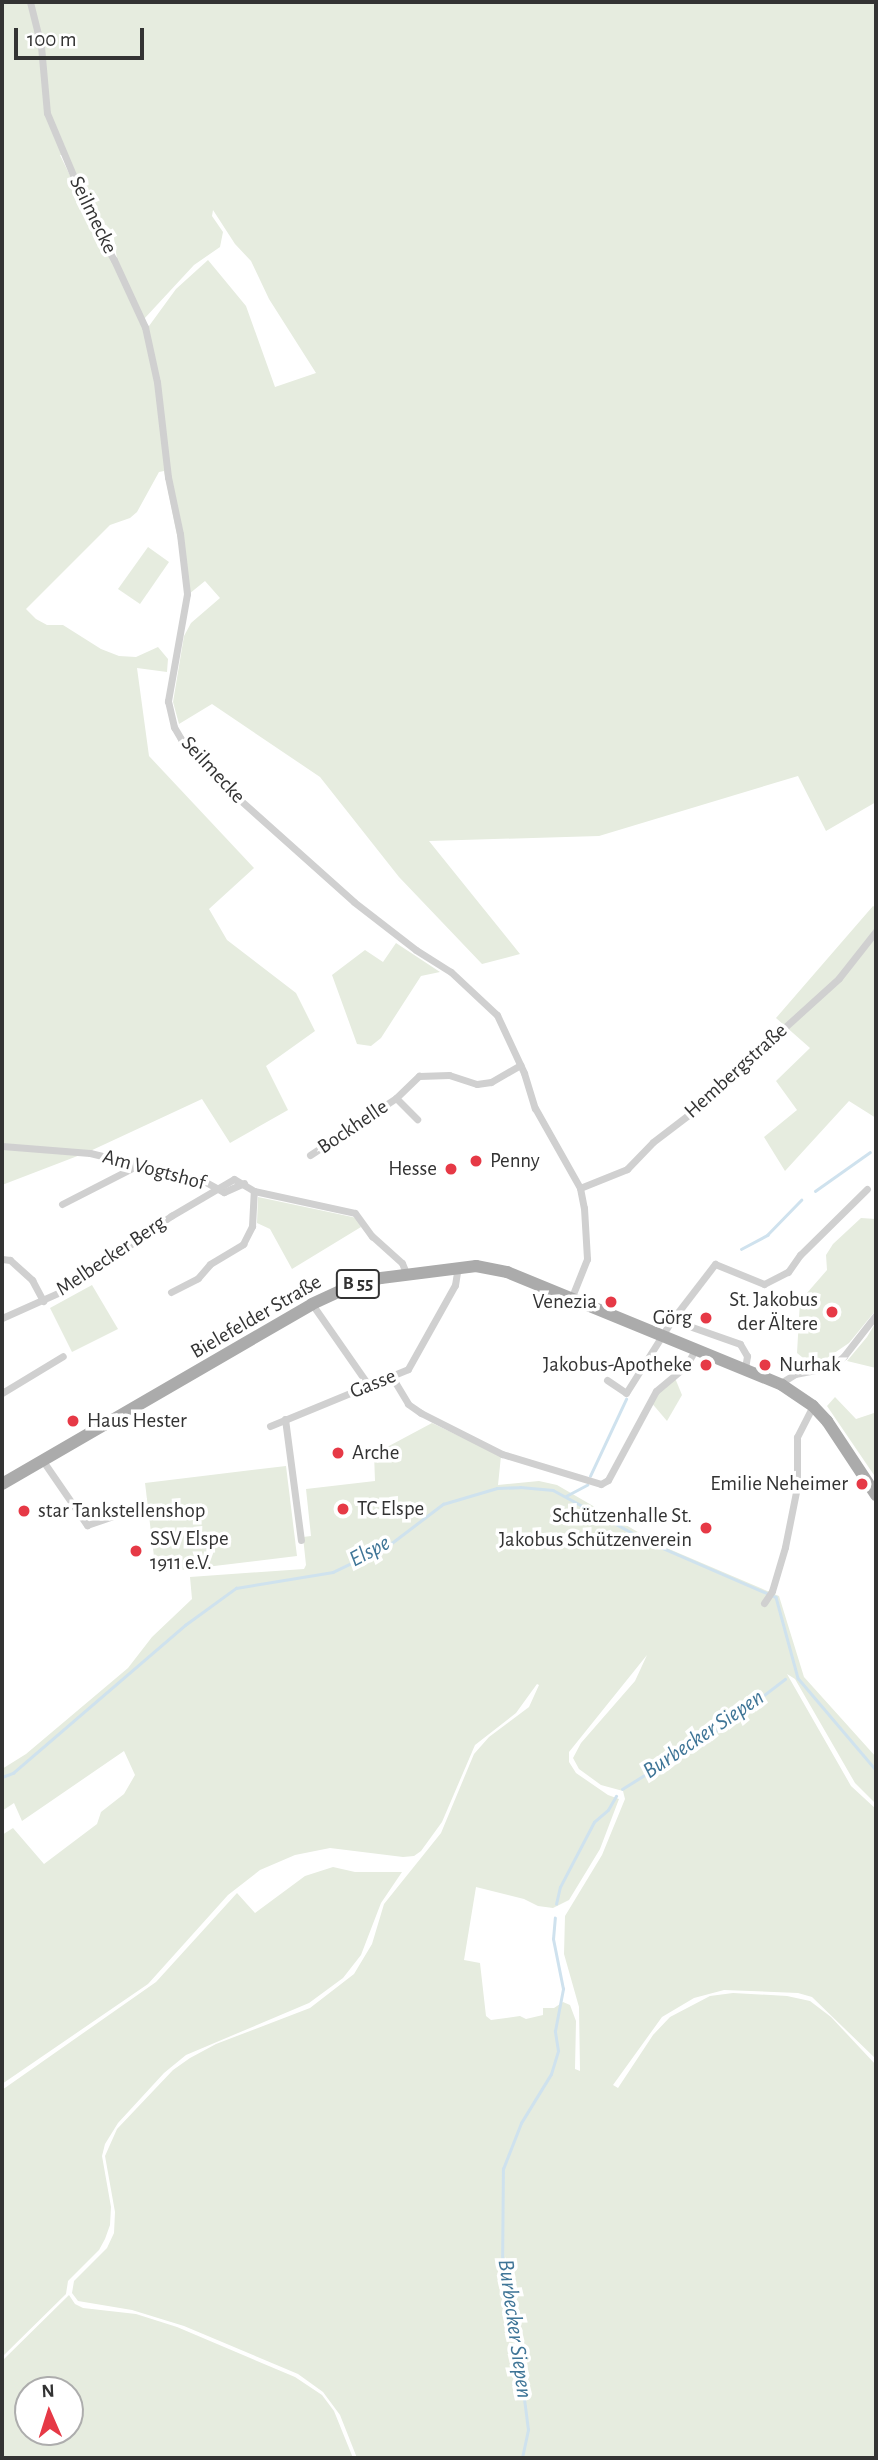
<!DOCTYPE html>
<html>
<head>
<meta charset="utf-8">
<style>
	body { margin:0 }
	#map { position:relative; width:878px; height:2460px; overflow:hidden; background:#fff; font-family:"Alegreya Sans",sans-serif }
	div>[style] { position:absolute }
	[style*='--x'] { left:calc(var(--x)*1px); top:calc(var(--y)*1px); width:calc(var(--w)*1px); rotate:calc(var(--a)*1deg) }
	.green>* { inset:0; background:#e6ecdf }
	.stream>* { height:2.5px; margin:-1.25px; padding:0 1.25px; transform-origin:1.25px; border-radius:1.25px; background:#cfe2ee }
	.street>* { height:7px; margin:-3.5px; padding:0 3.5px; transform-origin:3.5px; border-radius:3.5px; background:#d0d0d0 }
	.primary>* { height:12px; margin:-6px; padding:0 6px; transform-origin:6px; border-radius:6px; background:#ababab }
	.dots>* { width:19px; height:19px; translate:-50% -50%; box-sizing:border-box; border:4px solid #fff; border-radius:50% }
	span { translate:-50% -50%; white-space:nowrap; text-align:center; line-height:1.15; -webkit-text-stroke:7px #fff; paint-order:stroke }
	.shield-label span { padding:2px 5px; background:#fff; border:2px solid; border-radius:5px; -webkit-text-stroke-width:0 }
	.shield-label { font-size:19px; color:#333; font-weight:700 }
	.street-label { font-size:21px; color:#333 }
	.poi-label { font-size:21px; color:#333 }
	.left { translate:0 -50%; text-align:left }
	.right { translate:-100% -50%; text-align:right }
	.water-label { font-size:23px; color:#3f7597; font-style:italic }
	.frame { position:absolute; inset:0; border:4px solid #333; pointer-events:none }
	.north { position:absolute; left:14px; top:2376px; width:70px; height:70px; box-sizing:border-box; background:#fff; border:2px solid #adadad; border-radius:50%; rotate:357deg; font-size:19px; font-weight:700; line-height:28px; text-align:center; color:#333 }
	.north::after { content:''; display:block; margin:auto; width:24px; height:32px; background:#e63946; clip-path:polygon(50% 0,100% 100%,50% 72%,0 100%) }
	.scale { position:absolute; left:14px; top:28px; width:130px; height:32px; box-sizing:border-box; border:4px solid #333; border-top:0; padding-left:9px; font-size:21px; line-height:24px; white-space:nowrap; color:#333; -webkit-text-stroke:5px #fff; paint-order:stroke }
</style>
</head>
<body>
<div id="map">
	<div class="green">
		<i style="clip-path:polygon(evenodd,2px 2px,876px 2px,876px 802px,826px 831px,798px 776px,599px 836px,429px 841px,520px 954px,482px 964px,399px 877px,320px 777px,212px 704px,179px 724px,173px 702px,184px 636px,191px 623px,220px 598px,205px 581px,189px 594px,164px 471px,159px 472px,137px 512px,130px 518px,110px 525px,26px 609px,36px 619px,47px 625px,63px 625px,101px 649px,119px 656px,136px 657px,158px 647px,168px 659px,167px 672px,137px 668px,149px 756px,254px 868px,209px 909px,227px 940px,296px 993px,315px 1031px,266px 1066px,288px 1110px,230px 1143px,202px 1099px,88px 1152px,2px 1185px,2px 2px,60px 155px,66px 155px,99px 223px,106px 225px,113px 232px,117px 259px,144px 319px,194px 265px,220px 247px,223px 232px,212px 216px,213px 210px,235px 244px,251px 261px,269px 299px,316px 373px,275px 387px,246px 306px,208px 260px,176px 289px,149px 326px,144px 327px,60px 155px)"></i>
		<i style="clip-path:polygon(148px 547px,169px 562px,140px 604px,118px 589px)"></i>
		<i style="clip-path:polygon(873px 906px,876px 908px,876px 1118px,849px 1101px,785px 1171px,764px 1137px,797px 1110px,776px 1081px,810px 1048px,776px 1018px)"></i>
		<i style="clip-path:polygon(396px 943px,440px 972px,421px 976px,381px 1038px,371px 1046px,357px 1044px,332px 975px,365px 950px,383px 962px)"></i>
		<i style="clip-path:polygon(258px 1197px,357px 1218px,361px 1227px,292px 1269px,270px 1229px,257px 1223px)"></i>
		<i style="clip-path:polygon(861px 1218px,876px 1219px,876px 1310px,849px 1343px,824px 1360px,808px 1362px,797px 1353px,800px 1301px,827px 1270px,826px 1255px,833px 1244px)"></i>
		<i style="clip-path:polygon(92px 1285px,118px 1329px,72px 1352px,50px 1308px)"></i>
		<i style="clip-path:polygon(876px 1322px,876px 1368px,847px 1361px,867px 1337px)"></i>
		<i style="clip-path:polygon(675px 1378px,682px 1395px,667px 1421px,650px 1401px,656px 1392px)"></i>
		<i style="clip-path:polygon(835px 1397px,856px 1419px,874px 1413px,876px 1478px,827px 1406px)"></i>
		<i style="clip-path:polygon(evenodd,432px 1423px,501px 1456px,498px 1485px,539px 1481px,557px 1485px,662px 1546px,779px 1596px,804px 1677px,876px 1757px,876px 1804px,855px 1783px,795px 1679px,787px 1674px,851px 1786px,876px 1809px,876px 2059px,812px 1997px,798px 1993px,724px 1990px,694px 1998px,662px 2017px,613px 2085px,618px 2088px,653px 2035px,670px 2017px,710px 1996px,733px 1993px,787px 1996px,810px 2001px,831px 2017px,876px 2065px,876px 2458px,357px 2458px,340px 2415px,323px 2392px,298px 2374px,184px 2326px,132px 2310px,78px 2301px,72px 2293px,74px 2281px,107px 2248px,114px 2233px,115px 2212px,105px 2156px,117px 2129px,173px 2070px,190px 2058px,216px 2044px,310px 2008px,354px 1974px,372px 1944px,384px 1904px,441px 1833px,474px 1754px,489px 1737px,529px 1707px,539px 1685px,537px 1684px,516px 1713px,475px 1745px,442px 1822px,421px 1851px,414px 1856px,403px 1857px,330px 1848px,295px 1855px,260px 1870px,228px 1895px,148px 1984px,2px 2084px,2px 1835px,13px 1828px,44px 1864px,97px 1824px,101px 1812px,124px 1794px,135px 1775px,124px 1751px,22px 1821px,14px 1803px,2px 1811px,2px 1769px,26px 1754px,128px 1668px,152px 1637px,192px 1599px,190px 1577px,304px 1569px,306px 1565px,303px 1537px,311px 1536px,306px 1489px,375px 1481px,374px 1454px,432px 1423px,647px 1655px,635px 1681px,581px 1743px,573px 1758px,579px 1769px,601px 1785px,623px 1791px,625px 1799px,602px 1855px,565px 1916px,564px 1954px,579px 2007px,580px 2071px,575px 2069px,576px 2021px,570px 2005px,563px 2002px,554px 2008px,543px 2008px,543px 2015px,526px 2019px,520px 2016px,491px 2020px,486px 2016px,480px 1963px,464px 1960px,476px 1887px,524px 1899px,538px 1906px,553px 1908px,569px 1900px,600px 1849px,619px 1799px,608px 1795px,576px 1773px,569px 1762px,569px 1752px,647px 1655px)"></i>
		<i style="clip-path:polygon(286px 1466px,297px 1556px,156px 1573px,145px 1483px)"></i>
		<i style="clip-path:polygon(333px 1867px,355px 1872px,402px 1872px,381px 1903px,361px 1955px,343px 1978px,309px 2003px,186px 2055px,164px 2073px,118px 2123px,105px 2144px,102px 2156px,111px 2207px,110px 2225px,105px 2239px,99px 2250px,68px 2281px,66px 2294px,2px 2357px,2px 2090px,156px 1982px,237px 1893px,255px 1913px,305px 1876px)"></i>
		<i style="clip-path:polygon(evenodd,69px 2295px,75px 2304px,83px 2308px,136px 2314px,177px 2327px,295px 2377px,322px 2395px,334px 2411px,353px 2458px,2px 2458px,2px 2361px,69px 2295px,28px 2390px,70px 2390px,70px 2432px,28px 2432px,28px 2390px)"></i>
	</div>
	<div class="stream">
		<i style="--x:815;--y:1191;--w:67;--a:-35.3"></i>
		<i style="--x:741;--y:1249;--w:30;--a:-28"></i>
		<i style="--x:767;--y:1235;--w:49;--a:-45.8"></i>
		<i style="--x:590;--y:1476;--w:85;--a:-64.9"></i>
		<i style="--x:566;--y:1496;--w:24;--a:-28"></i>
		<i style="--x:2;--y:1777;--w:12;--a:-20"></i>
		<i style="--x:13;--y:1773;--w:227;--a:-40.7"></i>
		<i style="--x:185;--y:1625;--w:63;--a:-36"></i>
		<i style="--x:236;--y:1588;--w:98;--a:-9.4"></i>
		<i style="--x:333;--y:1572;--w:62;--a:-25.7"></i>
		<i style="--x:389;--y:1545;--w:68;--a:-37.2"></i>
		<i style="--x:443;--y:1504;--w:56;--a:-16.5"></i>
		<i style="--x:497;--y:1488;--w:23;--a:-2"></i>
		<i style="--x:520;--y:1487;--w:33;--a:5"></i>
		<i style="--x:553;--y:1490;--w:111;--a:28.4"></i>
		<i style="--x:651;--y:1543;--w:136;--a:23.4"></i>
		<i style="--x:776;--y:1597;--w:84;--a:74.8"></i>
		<i style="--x:798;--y:1678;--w:121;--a:49.7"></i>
		<i style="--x:622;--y:1789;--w:118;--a:-31.8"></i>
		<i style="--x:722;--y:1727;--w:79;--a:-37.3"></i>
		<i style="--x:556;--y:1904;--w:17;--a:-77"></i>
		<i style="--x:560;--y:1887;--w:73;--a:-62.4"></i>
		<i style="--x:594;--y:1822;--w:18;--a:-41"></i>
		<i style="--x:608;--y:1810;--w:16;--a:-60"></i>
		<i style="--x:522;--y:2458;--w:29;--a:-78"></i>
		<i style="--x:528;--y:2430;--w:87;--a:-97.3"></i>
		<i style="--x:517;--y:2344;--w:9;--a:-126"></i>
		<i style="--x:512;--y:2337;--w:38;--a:-88"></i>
		<i style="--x:513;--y:2299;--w:14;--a:-124"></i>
		<i style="--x:505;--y:2287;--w:13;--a:-103"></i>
		<i style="--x:502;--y:2274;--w:105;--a:-89.5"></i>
		<i style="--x:503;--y:2169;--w:49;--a:-68.6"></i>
		<i style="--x:521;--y:2123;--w:57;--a:-58.5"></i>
		<i style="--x:551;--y:2074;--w:24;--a:-73"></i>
		<i style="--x:558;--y:2051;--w:20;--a:-99"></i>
		<i style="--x:555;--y:2031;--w:43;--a:-79.2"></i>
		<i style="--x:563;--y:1989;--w:51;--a:-101.3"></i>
		<i style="--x:553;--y:1939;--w:21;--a:-85"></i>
	</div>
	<div class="street">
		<i style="--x:30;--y:2;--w:45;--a:76"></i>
		<i style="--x:41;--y:46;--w:67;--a:84.9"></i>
		<i style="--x:47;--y:113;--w:121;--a:67.2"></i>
		<i style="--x:94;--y:225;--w:40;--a:60.3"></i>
		<i style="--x:114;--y:260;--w:74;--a:65.2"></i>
		<i style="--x:145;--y:327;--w:56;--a:77.7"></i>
		<i style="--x:157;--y:382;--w:96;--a:83.4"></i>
		<i style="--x:168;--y:477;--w:58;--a:78.1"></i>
		<i style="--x:180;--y:534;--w:60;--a:83.3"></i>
		<i style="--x:187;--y:594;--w:109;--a:100.1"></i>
		<i style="--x:168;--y:701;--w:27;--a:77"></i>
		<i style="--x:174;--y:727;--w:14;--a:60"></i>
		<i style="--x:181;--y:739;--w:71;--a:46.7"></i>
		<i style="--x:230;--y:791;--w:166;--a:41.8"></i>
		<i style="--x:354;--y:902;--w:78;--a:37.7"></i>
		<i style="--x:416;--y:950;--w:41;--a:32.2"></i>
		<i style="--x:451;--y:972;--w:63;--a:43.1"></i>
		<i style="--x:497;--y:1015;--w:64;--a:65"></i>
		<i style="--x:524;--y:1073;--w:37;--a:73"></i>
		<i style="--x:535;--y:1108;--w:92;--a:60.6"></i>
		<i style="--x:580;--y:1188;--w:20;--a:79"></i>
		<i style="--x:584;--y:1208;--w:51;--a:86.6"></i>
		<i style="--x:587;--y:1259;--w:43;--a:111.8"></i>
		<i style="--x:396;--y:1098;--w:30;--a:45"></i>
		<i style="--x:2;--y:1146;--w:88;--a:4.5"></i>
		<i style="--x:90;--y:1153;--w:115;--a:13.6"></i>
		<i style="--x:202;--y:1180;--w:25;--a:29"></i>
		<i style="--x:224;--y:1192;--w:22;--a:-24"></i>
		<i style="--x:310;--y:1155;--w:103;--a:-33.5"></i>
		<i style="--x:396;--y:1098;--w:32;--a:-44"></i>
		<i style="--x:419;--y:1076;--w:30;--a:-2"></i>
		<i style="--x:449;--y:1075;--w:29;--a:18"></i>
		<i style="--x:477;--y:1084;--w:14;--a:-8"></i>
		<i style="--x:491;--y:1082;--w:34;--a:-30"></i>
		<i style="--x:580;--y:1188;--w:51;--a:-22"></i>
		<i style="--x:627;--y:1169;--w:37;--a:-46"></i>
		<i style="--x:653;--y:1142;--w:43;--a:-37.4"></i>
		<i style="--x:687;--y:1116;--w:205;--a:-42.2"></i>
		<i style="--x:839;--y:978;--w:60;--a:-51.8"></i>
		<i style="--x:62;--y:1204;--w:88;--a:-27.1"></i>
		<i style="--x:2;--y:1259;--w:8;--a:7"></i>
		<i style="--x:10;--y:1260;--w:30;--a:42"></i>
		<i style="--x:32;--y:1280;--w:24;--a:62"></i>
		<i style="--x:171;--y:1292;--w:30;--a:-27"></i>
		<i style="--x:198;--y:1278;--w:18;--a:-49"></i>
		<i style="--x:210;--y:1264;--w:39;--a:-31"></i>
		<i style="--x:243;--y:1244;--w:20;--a:-63"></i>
		<i style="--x:252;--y:1226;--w:35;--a:-87"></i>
		<i style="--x:312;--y:1304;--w:100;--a:55.2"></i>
		<i style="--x:2;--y:1318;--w:83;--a:-24.1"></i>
		<i style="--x:78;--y:1284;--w:8;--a:-50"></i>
		<i style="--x:83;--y:1278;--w:108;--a:-35.2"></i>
		<i style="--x:171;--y:1216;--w:73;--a:-30.4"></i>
		<i style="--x:234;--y:1179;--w:23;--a:31"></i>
		<i style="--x:254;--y:1191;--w:103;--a:12.3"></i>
		<i style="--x:355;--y:1213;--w:29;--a:54"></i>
		<i style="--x:372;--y:1236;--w:40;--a:42"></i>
		<i style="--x:402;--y:1263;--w:11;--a:68"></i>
		<i style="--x:672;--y:1320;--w:72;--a:19.4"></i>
		<i style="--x:740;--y:1344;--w:14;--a:60"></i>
		<i style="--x:747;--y:1356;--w:12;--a:99"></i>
		<i style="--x:392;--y:1377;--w:31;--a:59"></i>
		<i style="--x:408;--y:1404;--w:16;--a:35"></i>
		<i style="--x:421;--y:1413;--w:91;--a:26.8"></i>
		<i style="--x:502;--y:1454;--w:103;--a:16.9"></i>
		<i style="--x:601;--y:1484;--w:8;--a:-30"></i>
		<i style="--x:608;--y:1480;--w:101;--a:-61.7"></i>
		<i style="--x:656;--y:1391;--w:38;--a:-40"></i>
		<i style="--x:685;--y:1367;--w:21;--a:-59"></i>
		<i style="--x:607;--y:1380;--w:23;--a:34"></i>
		<i style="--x:626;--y:1393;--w:86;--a:-57.8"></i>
		<i style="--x:672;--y:1320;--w:71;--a:-52.5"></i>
		<i style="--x:715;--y:1264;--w:53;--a:22.2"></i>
		<i style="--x:764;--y:1284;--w:27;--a:-27"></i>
		<i style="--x:788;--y:1272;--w:21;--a:-55"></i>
		<i style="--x:800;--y:1255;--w:94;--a:-44.6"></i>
		<i style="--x:779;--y:1384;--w:19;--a:-32"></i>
		<i style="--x:795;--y:1374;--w:36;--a:-11"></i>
		<i style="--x:830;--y:1367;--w:18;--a:-38"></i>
		<i style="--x:844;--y:1356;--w:52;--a:-52"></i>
		<i style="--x:2;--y:1393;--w:71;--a:-31.2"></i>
		<i style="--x:285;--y:1419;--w:122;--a:82.5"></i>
		<i style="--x:270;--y:1426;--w:149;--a:-22.4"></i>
		<i style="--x:408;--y:1369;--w:96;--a:-60.8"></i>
		<i style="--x:455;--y:1285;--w:18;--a:-81"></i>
		<i style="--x:43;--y:1461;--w:78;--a:55.5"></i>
		<i style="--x:87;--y:1525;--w:37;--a:-19"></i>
		<i style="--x:764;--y:1603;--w:14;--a:-56"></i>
		<i style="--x:772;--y:1591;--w:46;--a:-73.5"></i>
		<i style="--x:785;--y:1547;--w:61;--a:-78.7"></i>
		<i style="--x:797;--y:1487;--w:50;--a:-90"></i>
		<i style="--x:797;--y:1437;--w:35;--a:-63"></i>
	</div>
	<div class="primary">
		<i style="--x:2;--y:1484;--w:358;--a:-30.1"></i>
		<i style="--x:312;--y:1304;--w:43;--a:-24.8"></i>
		<i style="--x:351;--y:1286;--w:31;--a:-15"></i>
		<i style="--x:381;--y:1278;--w:96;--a:-7.2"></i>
		<i style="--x:476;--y:1266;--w:32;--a:11"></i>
		<i style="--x:507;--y:1272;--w:297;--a:22.3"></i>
		<i style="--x:782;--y:1385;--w:37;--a:34"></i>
		<i style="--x:813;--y:1406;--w:21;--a:47"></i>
		<i style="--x:827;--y:1421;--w:89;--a:56.5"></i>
	</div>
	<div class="dots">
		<i style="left:476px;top:1161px;background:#e63946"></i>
		<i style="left:451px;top:1169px;background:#e63946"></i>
		<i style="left:611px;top:1302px;background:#e63946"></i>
		<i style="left:832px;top:1312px;background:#e63946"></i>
		<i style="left:706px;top:1318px;background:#e63946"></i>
		<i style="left:706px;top:1365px;background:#e63946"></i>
		<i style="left:765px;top:1365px;background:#e63946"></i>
		<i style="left:73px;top:1421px;background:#e63946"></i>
		<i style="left:338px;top:1453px;background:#e63946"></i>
		<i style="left:862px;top:1484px;background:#e63946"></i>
		<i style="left:343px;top:1509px;background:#e63946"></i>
		<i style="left:24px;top:1511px;background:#e63946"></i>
		<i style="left:706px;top:1528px;background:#e63946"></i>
		<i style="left:136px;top:1551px;background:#e63946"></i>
	</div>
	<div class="shield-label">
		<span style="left:358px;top:1284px">B 55</span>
	</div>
	<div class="street-label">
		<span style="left:93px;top:215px;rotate:64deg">Seilmecke</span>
		<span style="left:213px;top:770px;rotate:47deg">Seilmecke</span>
		<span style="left:736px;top:1071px;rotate:-42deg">Hembergstraße</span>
		<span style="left:353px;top:1127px;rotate:-34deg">Bockhelle</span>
		<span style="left:154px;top:1170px;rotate:15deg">Am Vogtshof</span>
		<span style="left:111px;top:1256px;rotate:-34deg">Melbecker Berg</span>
		<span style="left:256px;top:1317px;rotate:-30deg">Bielefelder Straße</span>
		<span style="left:373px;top:1384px;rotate:-22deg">Gasse</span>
	</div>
	<div class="poi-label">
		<span class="left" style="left:490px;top:1161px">Penny</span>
		<span class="right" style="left:437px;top:1169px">Hesse</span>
		<span class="right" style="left:818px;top:1312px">St. Jakobus<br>der Ältere</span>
		<span class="right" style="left:597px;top:1302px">Venezia</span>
		<span class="right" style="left:692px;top:1318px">Görg</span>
		<span class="right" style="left:692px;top:1365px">Jakobus-Apotheke</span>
		<span class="left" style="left:779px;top:1365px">Nurhak</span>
		<span class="left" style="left:87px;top:1421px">Haus Hester</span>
		<span class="left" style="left:352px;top:1453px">Arche</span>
		<span class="right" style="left:848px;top:1484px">Emilie Neheimer</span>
		<span class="left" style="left:357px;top:1509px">TC Elspe</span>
		<span class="left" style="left:38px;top:1511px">star Tankstellenshop</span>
		<span class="right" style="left:692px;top:1528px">Schützenhalle St.<br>Jakobus Schützenverein</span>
		<span class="left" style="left:150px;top:1551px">SSV Elspe<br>1911 e.V.</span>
	</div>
	<div class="water-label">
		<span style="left:370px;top:1552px;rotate:-28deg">Elspe</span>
		<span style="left:704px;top:1735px;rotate:-34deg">Burbecker Siepen</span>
		<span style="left:514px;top:2329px;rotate:82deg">Burbecker Siepen</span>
	</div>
	<div class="frame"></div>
	<div class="north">N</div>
	<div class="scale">100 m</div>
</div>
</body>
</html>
